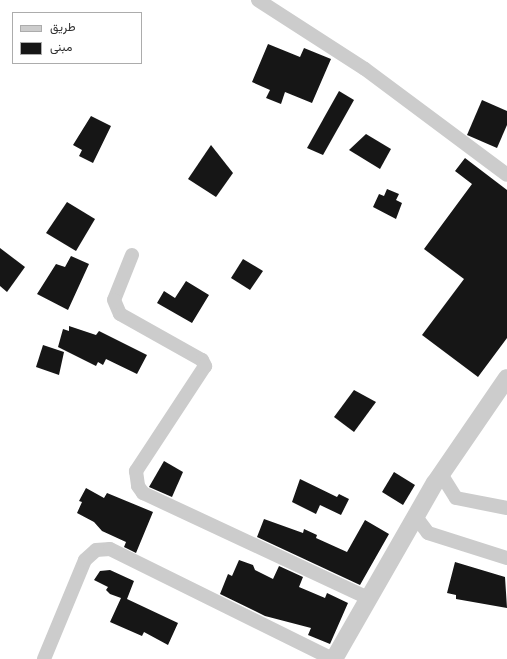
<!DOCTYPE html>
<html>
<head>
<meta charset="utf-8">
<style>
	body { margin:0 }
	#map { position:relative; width:507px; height:659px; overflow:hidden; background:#fff; font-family:"PT Sans",Vazirmatn,sans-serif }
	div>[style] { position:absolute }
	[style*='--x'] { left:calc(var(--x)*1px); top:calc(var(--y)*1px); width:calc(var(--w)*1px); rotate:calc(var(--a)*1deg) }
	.building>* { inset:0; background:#161616 }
	.minor>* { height:14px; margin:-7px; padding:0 7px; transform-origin:7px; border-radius:7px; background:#ccc }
	.tertiary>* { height:18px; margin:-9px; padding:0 9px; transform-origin:9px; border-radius:9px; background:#ccc }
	span { translate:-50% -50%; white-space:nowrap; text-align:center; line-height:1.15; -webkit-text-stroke:4px #fff; paint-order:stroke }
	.legend { position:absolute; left:12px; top:12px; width:130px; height:52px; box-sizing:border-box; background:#fff; border:1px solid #acacac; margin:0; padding:5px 7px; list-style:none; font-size:12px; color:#2f2f2f }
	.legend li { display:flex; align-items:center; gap:8px; height:20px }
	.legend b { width:20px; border:1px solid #acacac }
</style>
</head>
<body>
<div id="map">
	<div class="building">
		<i style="clip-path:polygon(268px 44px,300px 57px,304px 48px,331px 59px,312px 103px,285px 92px,281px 104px,266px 98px,270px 90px,252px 82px)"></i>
		<i style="clip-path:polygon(339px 91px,354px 100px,323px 155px,307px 148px)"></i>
		<i style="clip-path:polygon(482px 100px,507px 111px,507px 125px,497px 148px,467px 135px)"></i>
		<i style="clip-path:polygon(91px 116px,111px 126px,93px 163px,79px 156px,82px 150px,73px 145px)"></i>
		<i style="clip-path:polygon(366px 134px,391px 149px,380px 169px,349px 150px)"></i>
		<i style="clip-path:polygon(211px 145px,233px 173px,216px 197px,188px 179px)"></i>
		<i style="clip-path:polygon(465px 158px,507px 190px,507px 338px,478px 377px,422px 335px,464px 279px,424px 249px,472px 184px,455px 171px)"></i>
		<i style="clip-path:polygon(387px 189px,399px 194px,396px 200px,402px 203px,396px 219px,373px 207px,379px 194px,384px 196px)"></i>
		<i style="clip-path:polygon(67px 202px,95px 219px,76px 251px,46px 233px)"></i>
		<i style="clip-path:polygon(0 248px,25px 267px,7px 292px,0 286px)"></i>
		<i style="clip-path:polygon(71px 256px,89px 264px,68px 310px,37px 294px,56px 264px,65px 267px)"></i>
		<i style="clip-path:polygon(243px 259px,263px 271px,250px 290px,231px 278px)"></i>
		<i style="clip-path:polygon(186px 281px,209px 295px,192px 323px,157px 303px,164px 291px,175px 298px)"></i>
		<i style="clip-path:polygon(69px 326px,96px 335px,99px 331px,147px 355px,137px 374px,106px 359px,103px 365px,98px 362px,96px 366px,58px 347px,63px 329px,69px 331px)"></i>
		<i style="clip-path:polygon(43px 345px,64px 352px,59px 375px,36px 367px)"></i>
		<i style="clip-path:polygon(354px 390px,376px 402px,354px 432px,334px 417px)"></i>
		<i style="clip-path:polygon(164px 461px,183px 472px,172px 497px,149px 487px)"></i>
		<i style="clip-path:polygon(394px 472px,415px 485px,403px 505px,382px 492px)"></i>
		<i style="clip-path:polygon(300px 479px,337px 497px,339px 494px,349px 499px,341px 515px,320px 505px,316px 514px,292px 502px)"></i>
		<i style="clip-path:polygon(86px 488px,104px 498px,107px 493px,153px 512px,136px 553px,124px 547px,126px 542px,102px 531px,94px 522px,77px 513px,82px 502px,79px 501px)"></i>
		<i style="clip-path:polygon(264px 519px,303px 533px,304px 529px,317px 535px,316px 538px,347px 552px,365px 520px,389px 534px,360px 585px,257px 537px)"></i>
		<i style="clip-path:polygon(239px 560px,253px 565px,255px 570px,273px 579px,279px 566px,303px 577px,299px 587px,325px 598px,327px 593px,348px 603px,330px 644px,308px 635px,311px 628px,265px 616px,220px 594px,228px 574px,232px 576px)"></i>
		<i style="clip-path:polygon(455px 562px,505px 577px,507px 608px,456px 599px,456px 595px,447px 593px)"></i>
		<i style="clip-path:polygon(110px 570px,134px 581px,127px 599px,178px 623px,168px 645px,144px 632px,142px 636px,110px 622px,121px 598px,110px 594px,106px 590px,108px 587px,94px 580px,100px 571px)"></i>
	</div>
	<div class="minor">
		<i style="--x:258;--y:0;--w:127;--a:32.8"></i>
		<i style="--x:365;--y:69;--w:177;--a:36.7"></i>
		<i style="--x:132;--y:255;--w:48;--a:111.8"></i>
		<i style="--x:114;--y:300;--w:15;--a:67"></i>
		<i style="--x:120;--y:314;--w:94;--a:29.3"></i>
		<i style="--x:202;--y:360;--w:7;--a:63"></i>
		<i style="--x:205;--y:366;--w:126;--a:123.3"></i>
		<i style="--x:136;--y:471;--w:15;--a:82"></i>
		<i style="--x:138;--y:486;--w:9;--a:54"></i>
		<i style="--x:143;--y:493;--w:248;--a:25"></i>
		<i style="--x:441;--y:474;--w:28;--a:58"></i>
		<i style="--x:456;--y:498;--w:52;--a:11.1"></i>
		<i style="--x:416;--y:517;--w:20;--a:53"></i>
		<i style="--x:428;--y:533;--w:83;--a:17.6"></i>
		<i style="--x:44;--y:659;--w:107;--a:-67.5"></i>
		<i style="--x:85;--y:560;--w:15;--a:-42"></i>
		<i style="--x:96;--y:550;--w:14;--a:-4"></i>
		<i style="--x:110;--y:549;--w:249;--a:26.3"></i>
	</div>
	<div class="tertiary">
		<i style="--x:334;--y:659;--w:203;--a:-60.2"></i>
		<i style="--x:435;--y:483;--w:127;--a:-55.6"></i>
	</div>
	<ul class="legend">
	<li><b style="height:5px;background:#ccc"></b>طريق</li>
	<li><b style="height:11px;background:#161616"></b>مبنى</li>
	</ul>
</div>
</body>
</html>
